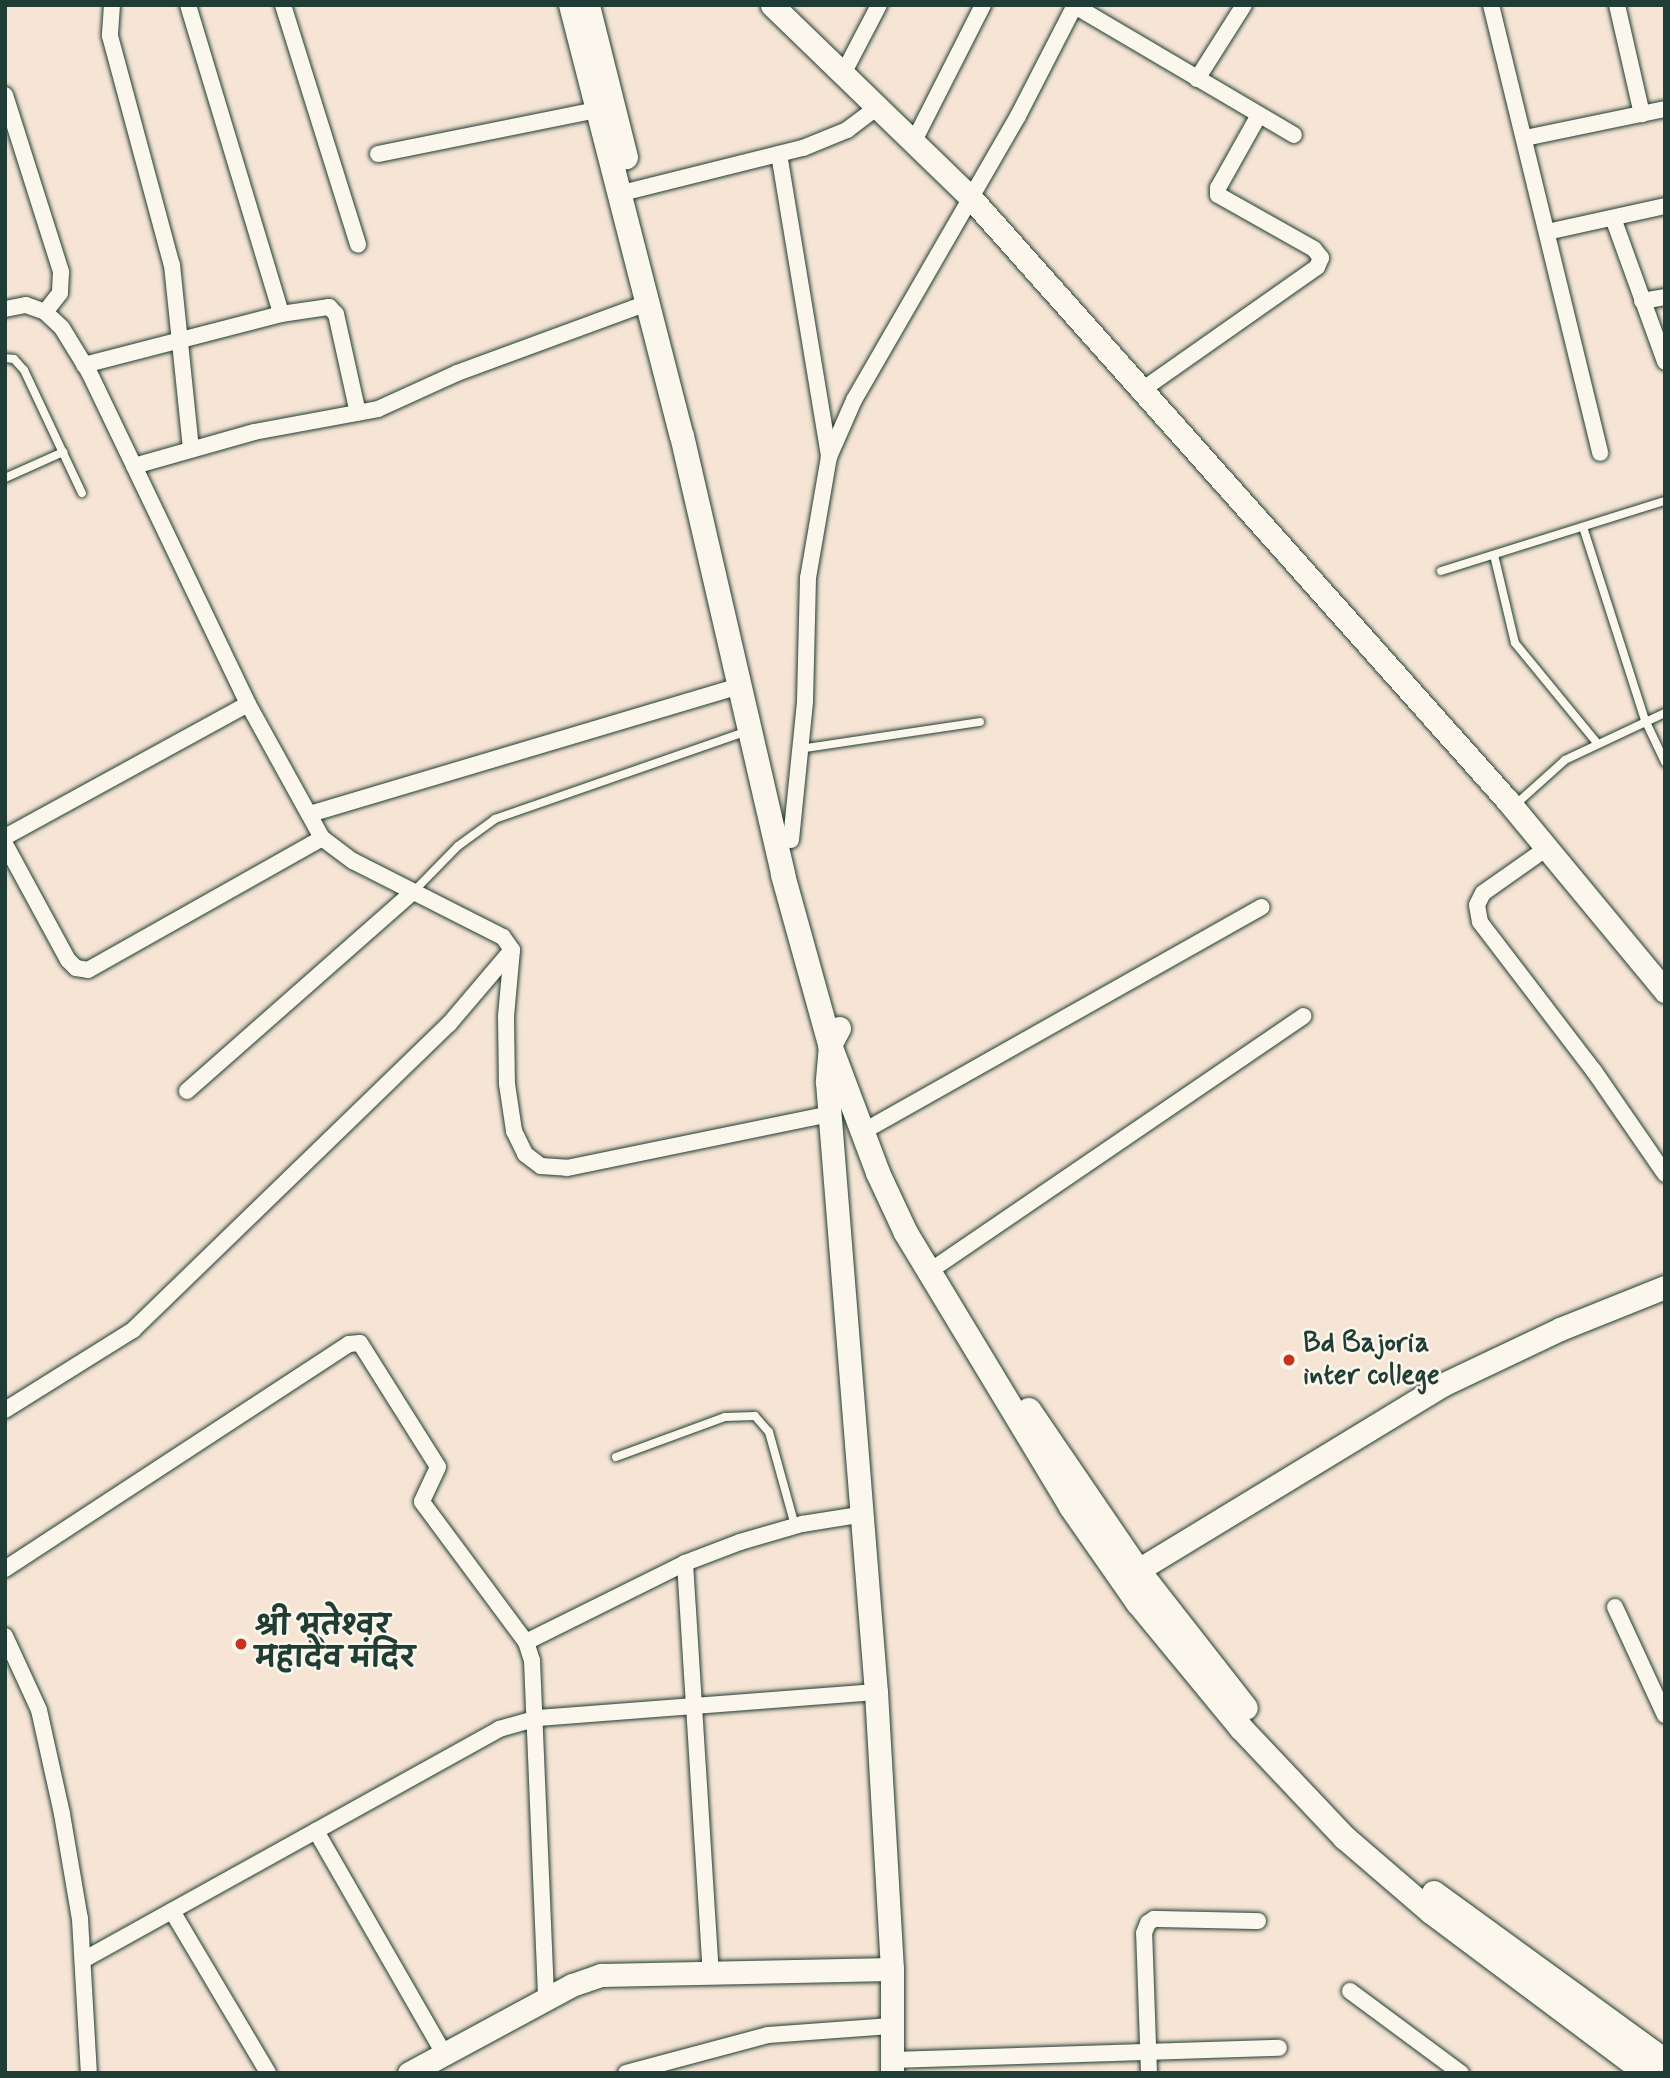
<!DOCTYPE html>
<html>
<head>
<meta charset="utf-8">
<style>
	body { margin:0 }
	#map { position:relative; width:1670px; height:2078px; overflow:hidden; background:#f6e5d4; font-family:Mynerve,"Playpen Sans Deva",sans-serif }
	div>[style] { position:absolute }
	[style*='--x'] { left:calc(var(--x)*1px); top:calc(var(--y)*1px); width:calc(var(--w)*1px); rotate:calc(var(--a)*1deg) }
	.roads { filter:drop-shadow(0 0 2px #1f3d34) drop-shadow(0 0 2px #1f3d34) }
	.lane>* { height:8px; margin:-4px; padding:0 4px; transform-origin:4px; border-radius:4px; background:#fbf7ec }
	.street>* { height:16px; margin:-8px; padding:0 8px; transform-origin:8px; border-radius:8px; background:#fbf7ec }
	.secondary>* { height:23px; margin:-11.5px; padding:0 11.5px; transform-origin:11.5px; border-radius:11.5px; background:#fbf7ec }
	.primary>* { height:24px; margin:-12px; padding:0 12px; transform-origin:12px; border-radius:12px; background:#fbf7ec }
	.dots>* { width:19px; height:19px; translate:-50% -50%; box-sizing:border-box; border:4px solid #fbf7ec; border-radius:50% }
	span { translate:-50% -50%; white-space:nowrap; text-align:center; line-height:1.15; -webkit-text-stroke:5px #fbf7ec; paint-order:stroke }
	.poi-label { font-size:28px; color:#1f3d34; font-weight:700 }
	.left { translate:0 -50%; text-align:left }
	.frame { position:absolute; inset:0; border:7px solid #1f3d34; pointer-events:none }
</style>
</head>
<body>
<div id="map">
	<div class="roads">
		<div class="lane">
			<i style="--x:5;--y:358;--w:9;--a:6"></i>
			<i style="--x:14;--y:359;--w:15;--a:48"></i>
			<i style="--x:24;--y:370;--w:136;--a:64.8"></i>
			<i style="--x:5;--y:478;--w:64;--a:-24.1"></i>
			<i style="--x:1583;--y:527;--w:203;--a:72.2"></i>
			<i style="--x:1645;--y:720;--w:47;--a:64.5"></i>
			<i style="--x:1494;--y:555;--w:90;--a:76.6"></i>
			<i style="--x:1515;--y:643;--w:129;--a:50.6"></i>
			<i style="--x:1441;--y:571;--w:235;--a:-17.4"></i>
			<i style="--x:799;--y:749;--w:183;--a:-8.5"></i>
			<i style="--x:1515;--y:805;--w:67;--a:-42"></i>
			<i style="--x:1565;--y:760;--w:110;--a:-25.2"></i>
			<i style="--x:413;--y:892;--w:64;--a:-45.6"></i>
			<i style="--x:458;--y:846;--w:46;--a:-36.1"></i>
			<i style="--x:495;--y:819;--w:265;--a:-19.2"></i>
			<i style="--x:616;--y:1457;--w:116;--a:-20.2"></i>
			<i style="--x:725;--y:1417;--w:30;--a:-2"></i>
			<i style="--x:755;--y:1416;--w:21;--a:49"></i>
			<i style="--x:769;--y:1432;--w:98;--a:74.5"></i>
		</div>
		<div class="street">
			<i style="--x:112;--y:5;--w:31;--a:94"></i>
			<i style="--x:110;--y:36;--w:237;--a:74.9"></i>
			<i style="--x:172;--y:265;--w:185;--a:84.1"></i>
			<i style="--x:188;--y:5;--w:323;--a:73.2"></i>
			<i style="--x:283;--y:5;--w:251;--a:72.6"></i>
			<i style="--x:1491;--y:5;--w:461;--a:76.3"></i>
			<i style="--x:1617;--y:5;--w:112;--a:77.1"></i>
			<i style="--x:1075;--y:6;--w:254;--a:30.5"></i>
			<i style="--x:844;--y:72;--w:76;--a:-62.4"></i>
			<i style="--x:1197;--y:79;--w:88;--a:-57.6"></i>
			<i style="--x:5;--y:95;--w:186;--a:72.4"></i>
			<i style="--x:61;--y:272;--w:21;--a:93"></i>
			<i style="--x:60;--y:293;--w:24;--a:128"></i>
			<i style="--x:1525;--y:138;--w:143;--a:-11.7"></i>
			<i style="--x:914;--y:141;--w:153;--a:-63.1"></i>
			<i style="--x:378;--y:154;--w:222;--a:-11.4"></i>
			<i style="--x:779;--y:154;--w:307;--a:80.6"></i>
			<i style="--x:618;--y:194;--w:191;--a:-14"></i>
			<i style="--x:803;--y:148;--w:48;--a:-22.2"></i>
			<i style="--x:847;--y:130;--w:40;--a:-37"></i>
			<i style="--x:1613;--y:218;--w:153;--a:70.1"></i>
			<i style="--x:1547;--y:232;--w:121;--a:-12.4"></i>
			<i style="--x:1642;--y:301;--w:23;--a:-10"></i>
			<i style="--x:5;--y:309;--w:21;--a:-11"></i>
			<i style="--x:26;--y:305;--w:20;--a:20"></i>
			<i style="--x:45;--y:312;--w:23;--a:43"></i>
			<i style="--x:62;--y:328;--w:52;--a:58.5"></i>
			<i style="--x:89;--y:372;--w:368;--a:64.4"></i>
			<i style="--x:248;--y:704;--w:153;--a:61.1"></i>
			<i style="--x:322;--y:838;--w:39;--a:37"></i>
			<i style="--x:353;--y:861;--w:168;--a:26.9"></i>
			<i style="--x:503;--y:937;--w:16;--a:55"></i>
			<i style="--x:512;--y:950;--w:66;--a:95.2"></i>
			<i style="--x:506;--y:1016;--w:68;--a:89.2"></i>
			<i style="--x:507;--y:1084;--w:48;--a:81.5"></i>
			<i style="--x:514;--y:1131;--w:25;--a:64"></i>
			<i style="--x:525;--y:1154;--w:20;--a:37"></i>
			<i style="--x:541;--y:1166;--w:26;--a:4"></i>
			<i style="--x:567;--y:1168;--w:268;--a:-11.6"></i>
			<i style="--x:84;--y:365;--w:203;--a:-14.5"></i>
			<i style="--x:281;--y:314;--w:49;--a:-8.3"></i>
			<i style="--x:329;--y:307;--w:10;--a:45"></i>
			<i style="--x:336;--y:314;--w:101;--a:77.5"></i>
			<i style="--x:1142;--y:390;--w:214;--a:-35.1"></i>
			<i style="--x:1317;--y:267;--w:10;--a:-66"></i>
			<i style="--x:1321;--y:258;--w:11;--a:-128"></i>
			<i style="--x:1314;--y:249;--w:110;--a:-150.6"></i>
			<i style="--x:1218;--y:195;--w:7;--a:-90"></i>
			<i style="--x:1218;--y:188;--w:84;--a:-60.7"></i>
			<i style="--x:134;--y:466;--w:125;--a:-15.8"></i>
			<i style="--x:254;--y:432;--w:126;--a:-10.5"></i>
			<i style="--x:378;--y:409;--w:87;--a:-24.5"></i>
			<i style="--x:457;--y:373;--w:202;--a:-20.2"></i>
			<i style="--x:310;--y:814;--w:448;--a:-16.6"></i>
			<i style="--x:5;--y:837;--w:277;--a:-28.7"></i>
			<i style="--x:791;--y:840;--w:140;--a:-84.2"></i>
			<i style="--x:805;--y:701;--w:123;--a:-88.6"></i>
			<i style="--x:808;--y:578;--w:123;--a:-80.2"></i>
			<i style="--x:829;--y:457;--w:62;--a:-66.3"></i>
			<i style="--x:854;--y:400;--w:328;--a:-60"></i>
			<i style="--x:1018;--y:116;--w:125;--a:-62.8"></i>
			<i style="--x:5;--y:844;--w:132;--a:61.5"></i>
			<i style="--x:68;--y:960;--w:11;--a:45"></i>
			<i style="--x:76;--y:968;--w:12;--a:9"></i>
			<i style="--x:88;--y:970;--w:269;--a:-29.4"></i>
			<i style="--x:1547;--y:848;--w:78;--a:144.9"></i>
			<i style="--x:1483;--y:893;--w:13;--a:117"></i>
			<i style="--x:1477;--y:905;--w:17;--a:80"></i>
			<i style="--x:1480;--y:922;--w:188;--a:52.6"></i>
			<i style="--x:1594;--y:1071;--w:125;--a:55.4"></i>
			<i style="--x:187;--y:1091;--w:301;--a:-41.4"></i>
			<i style="--x:873;--y:1126;--w:446;--a:-29.4"></i>
			<i style="--x:940;--y:1264;--w:440;--a:-34.3"></i>
			<i style="--x:5;--y:1410;--w:151;--a:-32"></i>
			<i style="--x:133;--y:1330;--w:440;--a:-44.1"></i>
			<i style="--x:449;--y:1024;--w:97;--a:-49.6"></i>
			<i style="--x:685;--y:1563;--w:412;--a:86.4"></i>
			<i style="--x:5;--y:1569;--w:411;--a:-33.2"></i>
			<i style="--x:349;--y:1344;--w:11;--a:-5"></i>
			<i style="--x:360;--y:1343;--w:146;--a:57.8"></i>
			<i style="--x:438;--y:1467;--w:38;--a:115"></i>
			<i style="--x:422;--y:1502;--w:174;--a:53.4"></i>
			<i style="--x:526;--y:1642;--w:20;--a:72"></i>
			<i style="--x:532;--y:1661;--w:338;--a:87.6"></i>
			<i style="--x:1615;--y:1607;--w:119;--a:65.2"></i>
			<i style="--x:5;--y:1636;--w:81;--a:65.3"></i>
			<i style="--x:39;--y:1710;--w:107;--a:77.5"></i>
			<i style="--x:62;--y:1814;--w:107;--a:80.3"></i>
			<i style="--x:80;--y:1919;--w:154;--a:86.7"></i>
			<i style="--x:526;--y:1642;--w:178;--a:-26.4"></i>
			<i style="--x:685;--y:1563;--w:59;--a:-20.9"></i>
			<i style="--x:740;--y:1542;--w:65;--a:-16.2"></i>
			<i style="--x:802;--y:1524;--w:58;--a:-9"></i>
			<i style="--x:316;--y:1831;--w:257;--a:60.1"></i>
			<i style="--x:172;--y:1911;--w:188;--a:59.3"></i>
			<i style="--x:83;--y:1960;--w:476;--a:-29"></i>
			<i style="--x:499;--y:1729;--w:41;--a:-15.8"></i>
			<i style="--x:538;--y:1718;--w:339;--a:-4.4"></i>
			<i style="--x:1350;--y:1991;--w:138;--a:36.5"></i>
			<i style="--x:892;--y:2060;--w:387;--a:-1.8"></i>
			<i style="--x:626;--y:2073;--w:147;--a:-15"></i>
			<i style="--x:768;--y:2035;--w:123;--a:-4.2"></i>
			<i style="--x:1149;--y:2073;--w:140;--a:-92"></i>
			<i style="--x:1144;--y:1933;--w:11;--a:-68"></i>
			<i style="--x:1148;--y:1923;--w:7;--a:-34"></i>
			<i style="--x:1154;--y:1919;--w:104;--a:1.1"></i>
		</div>
		<div class="secondary">
			<i style="--x:772;--y:5;--w:276;--a:44.1"></i>
			<i style="--x:970;--y:197;--w:807;--a:48.31"></i>
			<i style="--x:1507;--y:800;--w:248;--a:50.4"></i>
			<i style="--x:839;--y:1028;--w:19;--a:118"></i>
			<i style="--x:830;--y:1045;--w:37;--a:95"></i>
			<i style="--x:827;--y:1082;--w:612;--a:85.41"></i>
			<i style="--x:876;--y:1692;--w:277;--a:86.7"></i>
			<i style="--x:892;--y:1969;--w:104;--a:90"></i>
			<i style="--x:1138;--y:1570;--w:356;--a:-31.3"></i>
			<i style="--x:1442;--y:1385;--w:131;--a:-25.4"></i>
			<i style="--x:1560;--y:1329;--w:113;--a:-21.8"></i>
			<i style="--x:409;--y:2073;--w:185;--a:-28.4"></i>
			<i style="--x:572;--y:1985;--w:31;--a:-19"></i>
			<i style="--x:601;--y:1975;--w:291;--a:-1.2"></i>
		</div>
		<div class="primary">
			<i style="--x:571;--y:5;--w:445;--a:75.6"></i>
			<i style="--x:682;--y:436;--w:450;--a:77"></i>
			<i style="--x:783;--y:875;--w:176;--a:74.5"></i>
			<i style="--x:830;--y:1045;--w:137;--a:69.4"></i>
			<i style="--x:878;--y:1173;--w:66;--a:65"></i>
			<i style="--x:906;--y:1233;--w:320;--a:58.9"></i>
			<i style="--x:1071;--y:1507;--w:117;--a:55.1"></i>
			<i style="--x:1138;--y:1603;--w:162;--a:50.5"></i>
			<i style="--x:1241;--y:1728;--w:151;--a:46.6"></i>
			<i style="--x:1345;--y:1838;--w:113;--a:40.7"></i>
			<i style="--x:1431;--y:1912;--w:269;--a:36.8"></i>
			<i style="--x:588;--y:6;--w:156;--a:75.9"></i>
			<i style="--x:1029;--y:1410;--w:194;--a:55.7"></i>
			<i style="--x:1138;--y:1570;--w:175;--a:52"></i>
			<i style="--x:1434;--y:1893;--w:286;--a:36"></i>
		</div>
	</div>
	<div class="dots">
		<i style="left:1289px;top:1360px;background:#c8321e"></i>
		<i style="left:241px;top:1644px;background:#c8321e"></i>
	</div>
	<div class="poi-label">
		<span class="left" style="left:1303px;top:1360px">Bd Bajoria<br>inter college</span>
		<span class="left" style="left:255px;top:1644px">श्री भूतेश्वर<br>महादेव मंदिर</span>
	</div>
	<div class="frame"></div>
</div>
</body>
</html>
